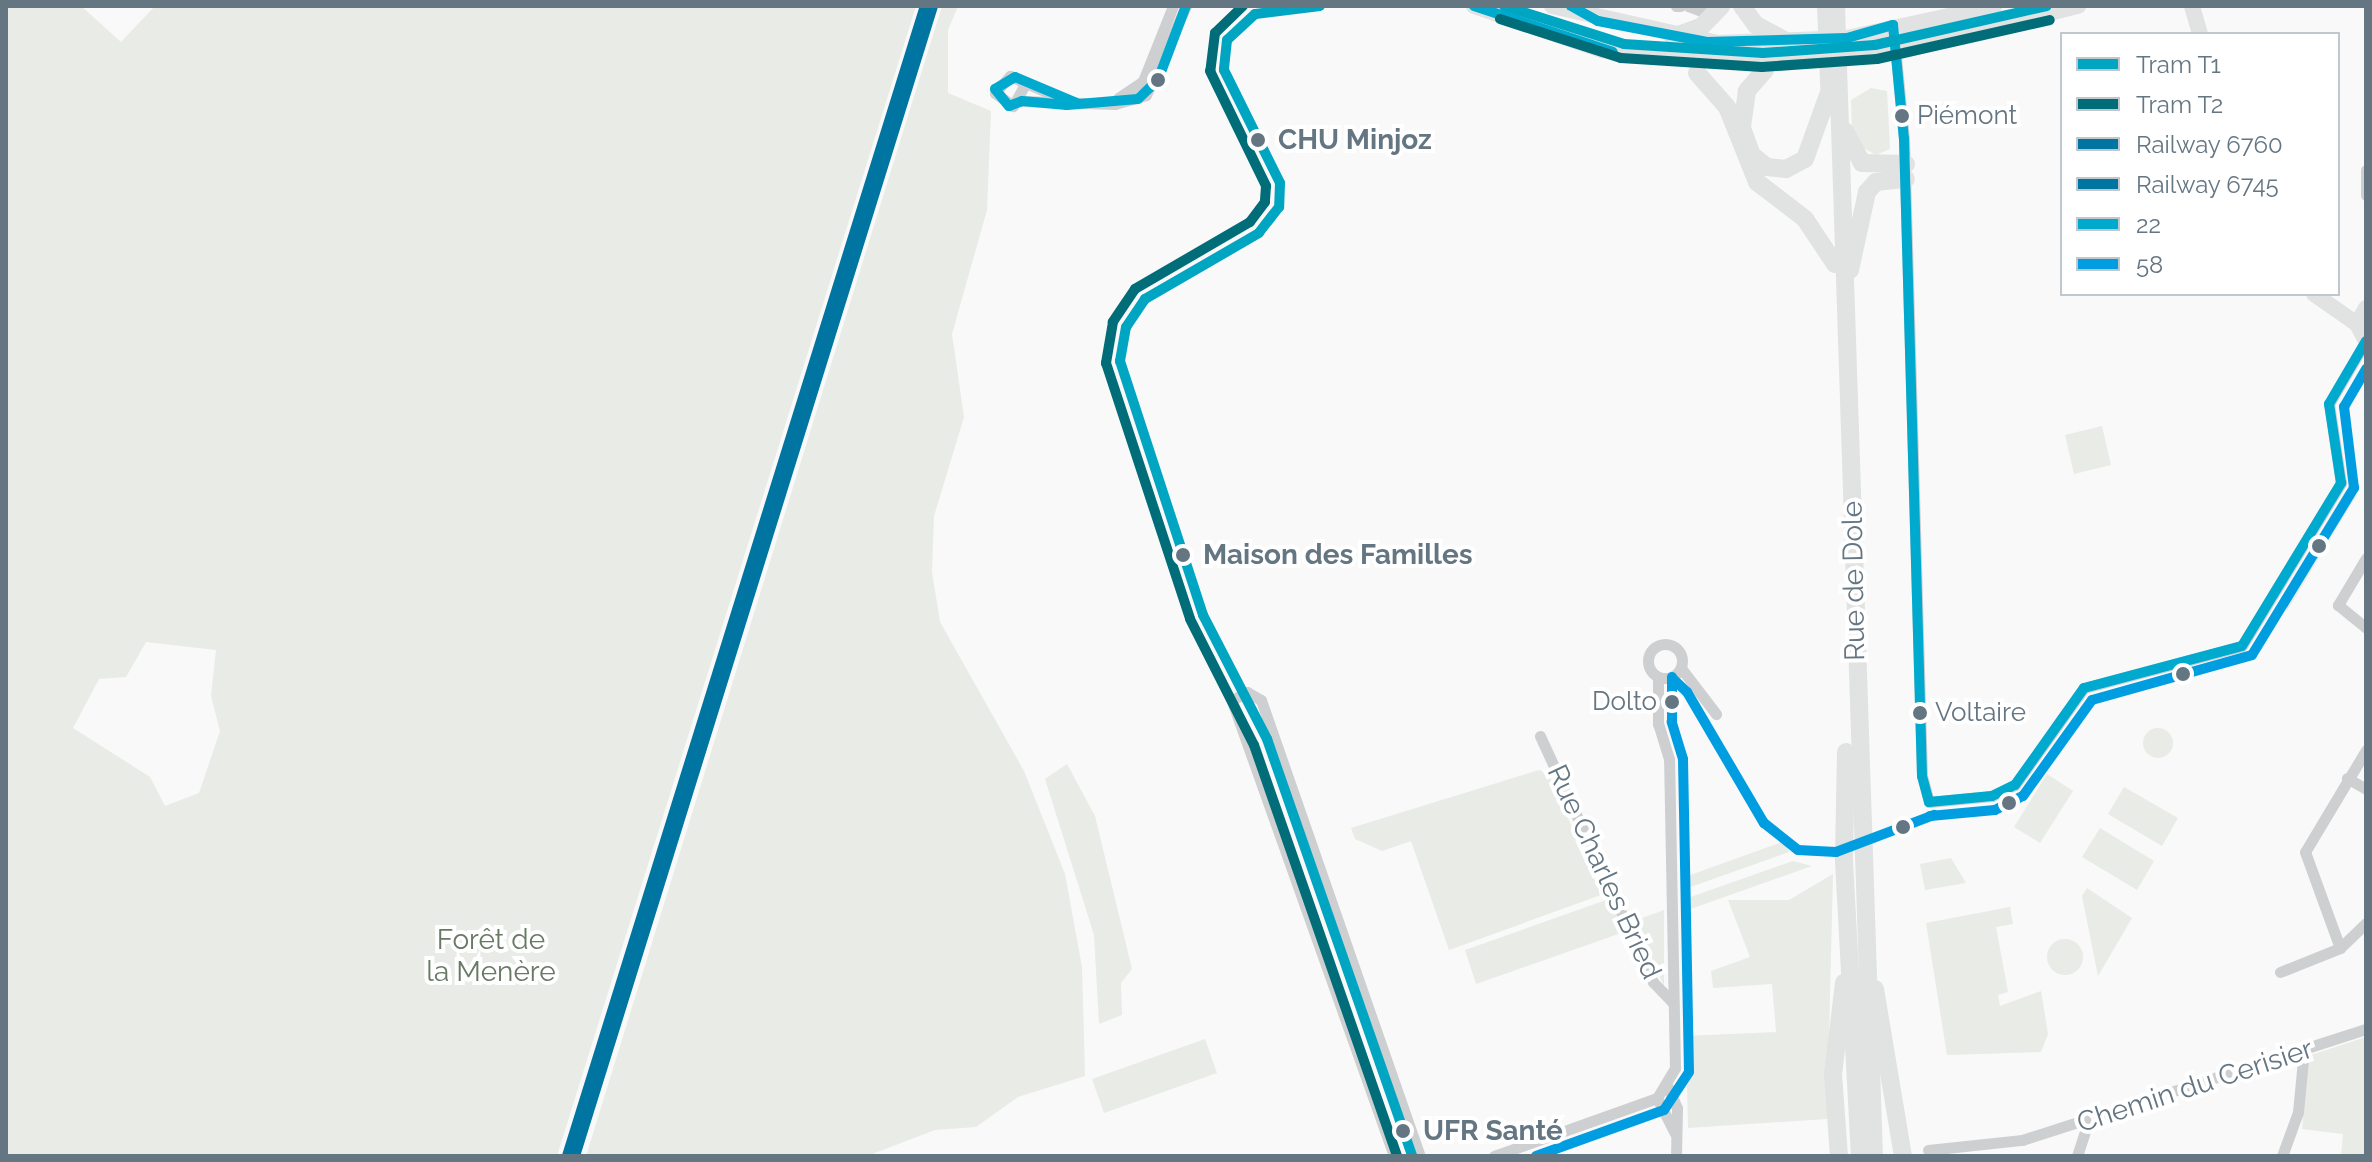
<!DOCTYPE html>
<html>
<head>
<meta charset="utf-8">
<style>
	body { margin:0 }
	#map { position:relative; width:2372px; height:1162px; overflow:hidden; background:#f9f9f9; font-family:Raleway,sans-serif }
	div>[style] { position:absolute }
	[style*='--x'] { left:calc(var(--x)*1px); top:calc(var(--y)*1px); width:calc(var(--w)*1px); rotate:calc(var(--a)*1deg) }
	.green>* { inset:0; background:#e8ebe6 }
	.round { border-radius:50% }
	.street>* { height:11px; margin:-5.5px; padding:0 5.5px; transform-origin:5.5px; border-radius:5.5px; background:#cecfd0 }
	.street>.ring { margin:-5.5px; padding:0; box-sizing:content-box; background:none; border:11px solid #cecfd0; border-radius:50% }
	.secondary>* { height:16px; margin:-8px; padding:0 8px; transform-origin:8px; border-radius:8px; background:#e1e2e2 }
	.primary>* { height:18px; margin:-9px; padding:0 9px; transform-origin:9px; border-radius:9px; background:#e1e2e2 }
	.bus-1>* { height:10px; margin:-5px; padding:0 5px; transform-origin:5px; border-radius:5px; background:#00a9ce }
	.bus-2>* { height:10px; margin:-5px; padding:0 5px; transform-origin:5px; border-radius:5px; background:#009ee0 }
	.rail-1>* { height:12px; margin:-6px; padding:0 6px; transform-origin:6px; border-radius:6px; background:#0075a1 }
	.rail-2>* { height:12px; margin:-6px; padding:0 6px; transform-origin:6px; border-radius:6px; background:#0075a1 }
	.tram-1>* { height:10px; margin:-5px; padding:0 5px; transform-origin:5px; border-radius:5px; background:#00a5c2 }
	.tram-2>* { height:10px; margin:-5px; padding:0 5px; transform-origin:5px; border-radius:5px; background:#006d78 }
	.dots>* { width:22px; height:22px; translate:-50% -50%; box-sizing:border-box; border:4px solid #fff; border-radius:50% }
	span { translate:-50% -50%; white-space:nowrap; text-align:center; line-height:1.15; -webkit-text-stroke:8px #fff; paint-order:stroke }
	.bus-label { font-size:26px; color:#657683 }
	.left { translate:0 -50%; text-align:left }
	.right { translate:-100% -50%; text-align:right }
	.stop-label { font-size:28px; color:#657683; font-weight:700 }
	.street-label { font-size:28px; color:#657683 }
	.park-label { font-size:28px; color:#687a64 }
	.frame { position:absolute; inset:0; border:8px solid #657683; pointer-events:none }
	.legend { position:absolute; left:2060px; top:32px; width:280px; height:264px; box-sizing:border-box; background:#fff; border:2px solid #c1c8cd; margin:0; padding:10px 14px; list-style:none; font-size:24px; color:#657683 }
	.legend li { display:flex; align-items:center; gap:16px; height:40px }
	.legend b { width:40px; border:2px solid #c1c8cd }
</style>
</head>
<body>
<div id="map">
	<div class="green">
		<i style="clip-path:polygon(evenodd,6px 6px,81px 6px,121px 42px,155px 6px,916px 6px,557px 1156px,6px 1156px,6px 6px,146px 642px,216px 650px,211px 696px,220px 731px,199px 793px,165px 806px,150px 777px,73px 728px,99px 679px,126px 677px,146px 642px)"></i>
		<i style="clip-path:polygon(942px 6px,958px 6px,948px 30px,948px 93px,991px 111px,987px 210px,952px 334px,964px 417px,934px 516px,932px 572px,940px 622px,1024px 771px,1065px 874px,1082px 967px,1085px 1076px,1018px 1097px,976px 1127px,935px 1130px,867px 1156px,586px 1156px)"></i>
		<i style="clip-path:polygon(1871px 88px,1887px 91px,1890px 149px,1876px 155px,1858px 145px,1852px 132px,1851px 100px)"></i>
		<i style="clip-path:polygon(2102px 426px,2111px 465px,2074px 474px,2065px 435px)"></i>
		<i style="clip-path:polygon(2346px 490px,2357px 495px,2287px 611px,2280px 599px)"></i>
		<i class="round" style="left:2143px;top:728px;width:30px;height:30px"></i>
		<i style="clip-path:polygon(1067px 764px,1095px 816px,1132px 969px,1121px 983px,1122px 1015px,1099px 1024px,1094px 935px,1045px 779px)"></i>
		<i style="clip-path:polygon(1539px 770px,1549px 774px,1601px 895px,1449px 950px,1411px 841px,1382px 851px,1355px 839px,1351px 828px)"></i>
		<i style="clip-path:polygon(2047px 774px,2073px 791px,2040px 843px,2014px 827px)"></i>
		<i style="clip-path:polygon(2124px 787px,2178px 818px,2162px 846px,2108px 814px)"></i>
		<i style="clip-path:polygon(2100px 828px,2154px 861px,2137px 890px,2082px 857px)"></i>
		<i style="clip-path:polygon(1785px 841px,1789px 852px,1682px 890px,1682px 878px)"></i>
		<i style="clip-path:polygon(1951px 858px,1966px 883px,1925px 890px,1920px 864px)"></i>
		<i style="clip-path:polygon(1793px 861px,1812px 866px,1682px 912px,1682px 900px)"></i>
		<i style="clip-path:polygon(1833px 874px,1827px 1119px,1688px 1128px,1686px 1036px,1776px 1032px,1772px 984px,1713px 988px,1711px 971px,1750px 957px,1728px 900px,1789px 900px)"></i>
		<i style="clip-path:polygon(2087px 888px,2132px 918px,2098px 976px,2082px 896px)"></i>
		<i style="clip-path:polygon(1609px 899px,1624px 932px,1476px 984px,1465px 950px)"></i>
		<i style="clip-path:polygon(2010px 907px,2013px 924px,1996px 927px,2008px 992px,1998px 995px,2000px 1006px,2041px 991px,2048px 1034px,2041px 1052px,1947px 1055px,1926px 923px)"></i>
		<i style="clip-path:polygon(1664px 910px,1664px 986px,1634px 921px)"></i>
		<i class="round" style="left:2047px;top:939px;width:36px;height:36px"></i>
		<i style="clip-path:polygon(2366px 1037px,2366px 1156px,2341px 1156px,2343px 1134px,2302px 1129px,2308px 1056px)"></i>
		<i style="clip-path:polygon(1205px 1039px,1217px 1073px,1104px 1113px,1092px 1079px)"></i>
	</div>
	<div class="street">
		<i style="--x:1676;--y:6;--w:4;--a:0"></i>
		<i style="--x:1688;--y:6;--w:27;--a:20"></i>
		<i style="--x:1893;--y:25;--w:115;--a:84.5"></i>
		<i style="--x:1904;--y:139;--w:637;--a:88.38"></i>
		<i style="--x:1922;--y:776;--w:27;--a:75"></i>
		<i style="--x:1929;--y:802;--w:63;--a:-5.4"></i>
		<i style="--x:1992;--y:796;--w:25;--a:-26"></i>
		<i style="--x:2015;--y:785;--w:119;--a:-54.6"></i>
		<i style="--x:2084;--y:688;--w:163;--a:-14.9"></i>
		<i style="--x:2242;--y:646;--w:191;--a:-58.7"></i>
		<i style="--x:2341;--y:483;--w:80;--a:-98.6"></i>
		<i style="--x:2329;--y:404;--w:73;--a:-59.6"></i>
		<i style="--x:1024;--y:86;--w:23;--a:119"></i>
		<i style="--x:1013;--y:106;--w:22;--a:-144"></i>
		<i style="--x:995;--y:93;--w:23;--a:-49"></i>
		<i style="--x:1010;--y:76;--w:60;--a:23.6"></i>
		<i style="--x:1118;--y:98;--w:30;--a:-34"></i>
		<i style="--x:1143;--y:81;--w:81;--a:-68.2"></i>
		<i style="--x:1022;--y:101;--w:93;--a:1.8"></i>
		<i style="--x:1115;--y:104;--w:32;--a:-16"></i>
		<i style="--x:1146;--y:95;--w:98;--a:-65.8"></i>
		<i style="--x:2366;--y:170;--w:25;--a:90"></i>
		<i style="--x:2366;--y:558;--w:55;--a:120.8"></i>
		<i style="--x:2338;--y:605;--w:36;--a:39"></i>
		<i class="ring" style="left:1648px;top:644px;width:23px;height:23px"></i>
		<i style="--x:1681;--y:668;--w:58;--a:52.7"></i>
		<i style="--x:1540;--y:736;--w:271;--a:65.3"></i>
		<i style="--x:1653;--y:982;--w:29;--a:46"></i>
		<i style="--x:2347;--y:778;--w:22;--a:30"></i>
		<i style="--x:2340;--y:948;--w:102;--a:-110"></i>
		<i style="--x:2305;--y:852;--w:119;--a:-59.1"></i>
		<i style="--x:2280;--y:972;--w:65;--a:-21.8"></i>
		<i style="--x:2340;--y:948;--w:36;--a:-44"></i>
		<i style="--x:1668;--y:1087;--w:23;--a:67"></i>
		<i style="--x:1677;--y:1108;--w:48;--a:91.2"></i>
		<i style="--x:1657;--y:1098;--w:39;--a:63"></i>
		<i style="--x:1928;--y:1150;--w:95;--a:-6.1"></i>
		<i style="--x:2022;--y:1140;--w:361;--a:-17.9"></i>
		<i style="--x:1394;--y:1156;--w:484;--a:-109.6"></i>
		<i style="--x:1232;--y:700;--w:17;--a:-28"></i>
		<i style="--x:1247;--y:692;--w:16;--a:30"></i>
		<i style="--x:1261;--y:700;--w:483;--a:70.8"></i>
		<i style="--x:1494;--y:1156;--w:173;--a:-19.6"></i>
		<i style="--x:1657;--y:1098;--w:35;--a:-59"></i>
		<i style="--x:1675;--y:1068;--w:309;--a:-91.1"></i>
		<i style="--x:1669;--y:759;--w:37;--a:-107"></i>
		<i style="--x:1658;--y:724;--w:47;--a:-90"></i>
		<i style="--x:2077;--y:1156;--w:36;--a:-72"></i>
		<i style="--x:2282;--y:1156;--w:47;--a:-70"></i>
		<i style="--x:2298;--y:1112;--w:62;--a:-84.5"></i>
	</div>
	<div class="secondary">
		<i style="--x:1474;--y:6;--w:135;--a:19"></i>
		<i style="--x:1602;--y:50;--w:89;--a:5.8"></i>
		<i style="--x:1691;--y:59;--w:206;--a:-1.9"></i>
		<i style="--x:1897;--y:52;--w:187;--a:-14.3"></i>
		<i style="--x:1552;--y:6;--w:169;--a:12.6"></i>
		<i style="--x:1717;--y:43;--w:130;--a:-2.2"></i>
		<i style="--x:1847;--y:38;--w:151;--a:-12.2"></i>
		<i style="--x:2192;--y:6;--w:29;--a:74"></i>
		<i style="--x:2314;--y:294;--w:52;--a:34.9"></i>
		<i style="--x:2366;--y:308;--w:18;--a:119"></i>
		<i style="--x:2357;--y:324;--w:19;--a:62"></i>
	</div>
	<div class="primary">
		<i style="--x:1742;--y:6;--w:24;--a:54"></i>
		<i style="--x:1756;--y:25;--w:34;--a:28"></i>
		<i style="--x:1826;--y:6;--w:101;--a:87.7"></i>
		<i style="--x:1836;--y:6;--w:1151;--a:88.11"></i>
		<i style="--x:1673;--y:37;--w:30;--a:-20"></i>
		<i style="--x:1701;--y:27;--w:29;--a:-46"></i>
		<i style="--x:1765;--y:70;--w:28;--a:131"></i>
		<i style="--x:1747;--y:91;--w:37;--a:98"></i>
		<i style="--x:1742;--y:128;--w:29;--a:70"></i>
		<i style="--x:1752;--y:155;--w:19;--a:39"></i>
		<i style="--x:1767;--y:167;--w:19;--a:6"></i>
		<i style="--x:1786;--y:169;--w:21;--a:-28"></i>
		<i style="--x:1805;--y:159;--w:68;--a:-70.2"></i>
		<i style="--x:1697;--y:73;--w:45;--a:48.6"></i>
		<i style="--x:1727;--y:107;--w:81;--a:68.2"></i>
		<i style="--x:1757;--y:182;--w:61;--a:37.6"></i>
		<i style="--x:1805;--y:219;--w:54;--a:56.3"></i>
		<i style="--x:1845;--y:131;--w:36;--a:62"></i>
		<i style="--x:1862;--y:163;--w:44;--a:1.3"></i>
		<i style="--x:1850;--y:270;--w:80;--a:-77.7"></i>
		<i style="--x:1867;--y:192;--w:13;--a:-48"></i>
		<i style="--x:1876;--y:182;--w:30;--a:-6"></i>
		<i style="--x:1846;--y:752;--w:109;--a:91.1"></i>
		<i style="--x:1844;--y:861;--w:295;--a:86.9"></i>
		<i style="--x:1875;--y:989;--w:169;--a:80.5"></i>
		<i style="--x:1839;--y:1156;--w:81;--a:-94.2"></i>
		<i style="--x:1833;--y:1075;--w:93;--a:-83.2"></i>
	</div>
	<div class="bus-1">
		<i style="--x:1474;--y:6;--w:146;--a:18.3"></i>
		<i style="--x:1571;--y:6;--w:31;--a:29"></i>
		<i style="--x:1598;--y:21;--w:111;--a:10.9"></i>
		<i style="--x:1707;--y:42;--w:140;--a:-1.6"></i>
		<i style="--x:1847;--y:38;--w:48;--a:-15.8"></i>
		<i style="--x:1893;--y:25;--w:115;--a:84.5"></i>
		<i style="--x:1904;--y:139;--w:637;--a:88.38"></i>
		<i style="--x:1922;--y:776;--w:27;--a:75"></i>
		<i style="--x:1077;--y:103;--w:67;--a:-157.2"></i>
		<i style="--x:1015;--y:77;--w:23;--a:149"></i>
		<i style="--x:995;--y:89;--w:22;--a:51"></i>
		<i style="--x:1009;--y:106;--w:14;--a:-21"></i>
		<i style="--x:1022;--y:101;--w:45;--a:5.1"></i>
		<i style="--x:1067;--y:105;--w:71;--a:-4.8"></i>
		<i style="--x:1138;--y:99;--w:28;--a:-44"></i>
		<i style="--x:1158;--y:80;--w:79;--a:-69.3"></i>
		<i style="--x:1929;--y:802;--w:63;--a:-5.4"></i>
		<i style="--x:1992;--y:796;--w:25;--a:-26"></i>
		<i style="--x:2015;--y:785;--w:119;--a:-54.6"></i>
		<i style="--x:2084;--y:688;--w:163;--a:-14.9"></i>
		<i style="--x:2242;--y:646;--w:191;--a:-58.7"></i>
		<i style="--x:2341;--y:483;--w:80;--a:-98.6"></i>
		<i style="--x:2329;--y:404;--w:73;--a:-59.6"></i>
	</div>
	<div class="bus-2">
		<i style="--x:1672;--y:678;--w:21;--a:43"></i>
		<i style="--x:1687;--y:692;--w:152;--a:59.6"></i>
		<i style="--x:1764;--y:823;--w:43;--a:38.5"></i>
		<i style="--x:1798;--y:850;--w:38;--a:3"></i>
		<i style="--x:1836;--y:852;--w:105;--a:-20.7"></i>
		<i style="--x:1930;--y:816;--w:65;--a:-5.3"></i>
		<i style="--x:1995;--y:810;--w:31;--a:-27"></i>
		<i style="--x:2023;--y:796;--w:118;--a:-54.3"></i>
		<i style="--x:2092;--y:700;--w:166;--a:-15.7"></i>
		<i style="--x:2252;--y:655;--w:196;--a:-58.6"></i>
		<i style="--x:2354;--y:488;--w:82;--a:-97"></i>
		<i style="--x:2344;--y:407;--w:44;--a:-59.9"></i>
		<i style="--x:1536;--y:1156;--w:136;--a:-19.8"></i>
		<i style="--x:1664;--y:1110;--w:45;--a:-56.7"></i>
		<i style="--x:1689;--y:1072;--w:313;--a:-91.1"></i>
		<i style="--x:1683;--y:759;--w:39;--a:-107"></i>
		<i style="--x:1672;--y:722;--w:45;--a:-90"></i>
	</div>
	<div class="rail-1">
		<i style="--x:574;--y:1156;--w:1204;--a:-72.71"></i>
	</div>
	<div class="rail-2">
		<i style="--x:568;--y:1156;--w:1204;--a:-72.71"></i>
	</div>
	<div class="tram-1">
		<i style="--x:1320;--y:6;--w:65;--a:173"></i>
		<i style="--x:1255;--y:14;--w:38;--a:137"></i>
		<i style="--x:1227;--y:40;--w:30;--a:96"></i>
		<i style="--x:1224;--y:70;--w:126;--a:63.6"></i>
		<i style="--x:1280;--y:183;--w:24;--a:92"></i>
		<i style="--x:1279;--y:207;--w:33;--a:128"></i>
		<i style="--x:1259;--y:233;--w:132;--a:149.9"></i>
		<i style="--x:1145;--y:299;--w:34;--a:124"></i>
		<i style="--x:1126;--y:327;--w:35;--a:100"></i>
		<i style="--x:1120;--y:361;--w:267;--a:71.9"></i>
		<i style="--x:1203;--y:615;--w:140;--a:62.7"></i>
		<i style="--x:1267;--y:739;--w:441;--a:70.8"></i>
		<i style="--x:1504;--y:6;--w:126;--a:17.6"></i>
		<i style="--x:1624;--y:44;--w:139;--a:3.7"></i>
		<i style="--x:1763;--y:53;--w:112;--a:-4.1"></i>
		<i style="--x:1875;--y:45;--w:176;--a:-12.8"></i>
	</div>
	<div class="tram-2">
		<i style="--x:1243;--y:6;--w:39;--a:136"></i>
		<i style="--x:1215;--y:33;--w:38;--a:97"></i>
		<i style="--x:1210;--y:71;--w:128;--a:64"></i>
		<i style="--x:1266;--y:186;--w:16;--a:94"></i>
		<i style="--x:1265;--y:202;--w:25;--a:127"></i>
		<i style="--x:1250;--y:222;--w:133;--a:149.8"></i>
		<i style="--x:1135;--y:289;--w:40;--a:124"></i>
		<i style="--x:1113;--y:322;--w:42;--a:99.7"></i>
		<i style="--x:1106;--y:363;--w:269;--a:71.8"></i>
		<i style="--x:1190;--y:619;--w:141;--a:63.1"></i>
		<i style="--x:1254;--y:745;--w:435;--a:70.8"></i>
		<i style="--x:1500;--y:19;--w:127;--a:17.9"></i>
		<i style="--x:1621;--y:58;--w:141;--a:3.7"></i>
		<i style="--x:1762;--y:67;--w:115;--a:-4"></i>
		<i style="--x:1877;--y:59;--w:177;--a:-12.7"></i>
	</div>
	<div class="dots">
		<i style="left:1158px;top:80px;background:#657683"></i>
		<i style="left:1902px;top:116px;background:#657683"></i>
		<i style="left:1258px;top:140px;background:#657683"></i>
		<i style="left:2319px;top:546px;background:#657683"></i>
		<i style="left:1183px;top:555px;background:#657683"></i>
		<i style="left:2183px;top:674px;background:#657683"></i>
		<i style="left:1672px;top:702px;background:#657683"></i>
		<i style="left:1920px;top:713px;background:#657683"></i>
		<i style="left:2009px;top:803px;background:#657683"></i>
		<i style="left:1903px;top:827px;background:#657683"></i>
		<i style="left:1403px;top:1131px;background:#657683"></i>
	</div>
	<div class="bus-label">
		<span class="left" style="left:1917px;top:116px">Piémont</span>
		<span class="right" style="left:1657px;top:702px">Dolto</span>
		<span class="left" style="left:1935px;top:713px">Voltaire</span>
	</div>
	<div class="stop-label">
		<span class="left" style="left:1278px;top:140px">CHU Minjoz</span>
		<span class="left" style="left:1203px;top:555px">Maison des Familles</span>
		<span class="left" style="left:1423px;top:1131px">UFR Santé</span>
	</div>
	<div class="street-label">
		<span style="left:1854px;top:581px;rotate:-91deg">Rue de Dole</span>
		<span style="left:1604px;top:872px;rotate:65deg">Rue Charles Bried</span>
		<span style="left:2195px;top:1086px;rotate:-18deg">Chemin du Cerisier</span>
	</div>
	<div class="park-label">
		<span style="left:491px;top:956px">Forêt de<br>la Menère</span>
	</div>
	<div class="frame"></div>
	<ul class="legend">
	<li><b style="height:10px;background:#00a5c2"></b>Tram T1</li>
	<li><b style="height:10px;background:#006d78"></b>Tram T2</li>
	<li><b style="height:10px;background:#0075a1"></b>Railway 6760</li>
	<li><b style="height:10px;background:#0075a1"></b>Railway 6745</li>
	<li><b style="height:10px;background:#00a9ce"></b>22</li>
	<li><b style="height:10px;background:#009ee0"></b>58</li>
	</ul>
</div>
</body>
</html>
